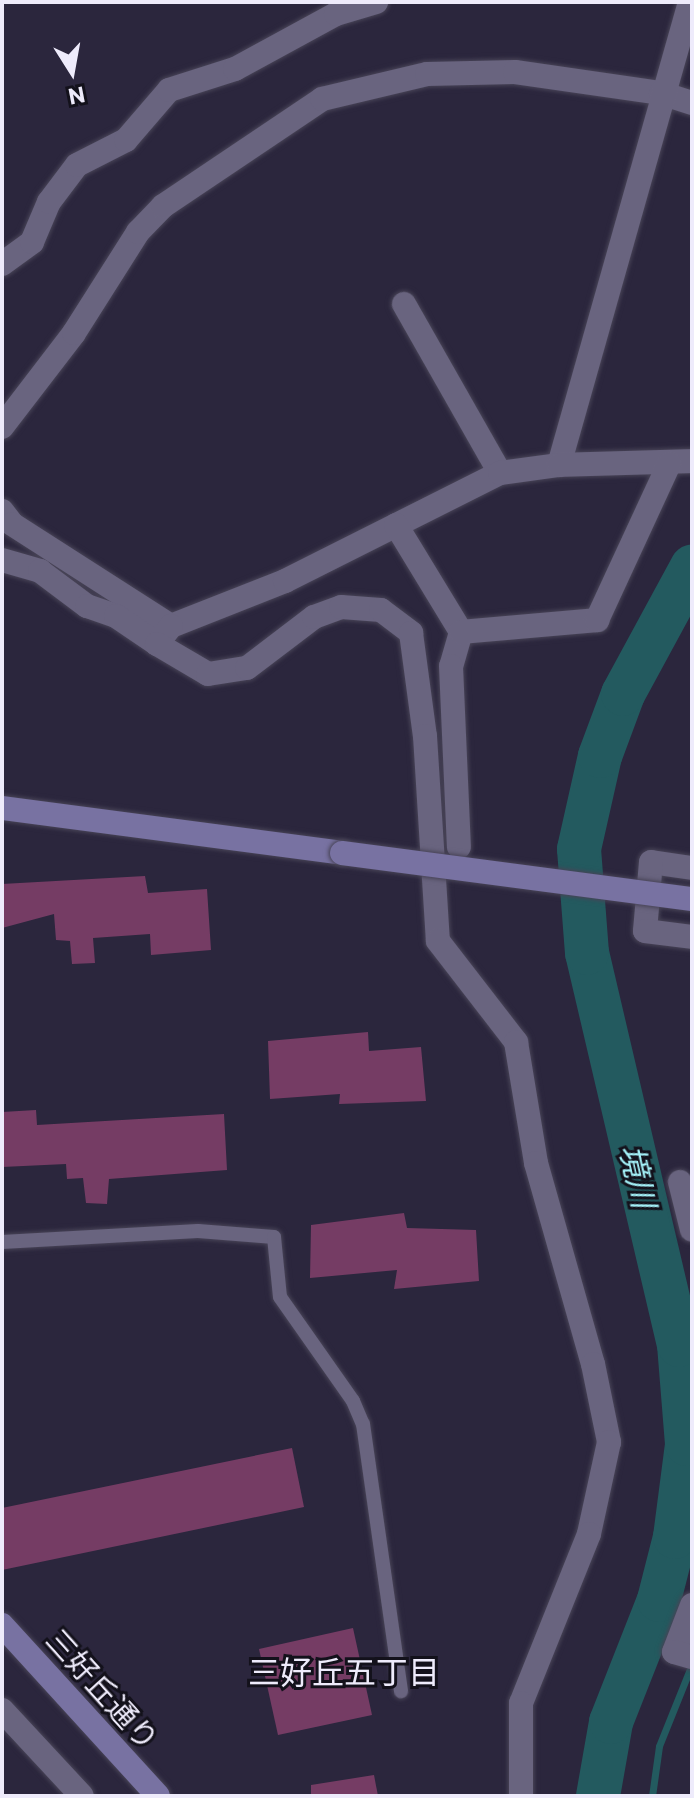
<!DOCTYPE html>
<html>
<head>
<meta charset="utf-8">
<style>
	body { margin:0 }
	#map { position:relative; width:694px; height:1798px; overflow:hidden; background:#2b263d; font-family:Commissioner,"Noto Sans JP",sans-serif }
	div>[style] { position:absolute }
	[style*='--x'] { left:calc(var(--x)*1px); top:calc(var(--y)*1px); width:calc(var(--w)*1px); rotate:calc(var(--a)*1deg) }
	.stream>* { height:7px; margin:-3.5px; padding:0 3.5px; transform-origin:3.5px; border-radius:3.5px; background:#235a5f }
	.river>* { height:44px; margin:-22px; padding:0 22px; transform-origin:22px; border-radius:22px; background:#235a5f }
	.building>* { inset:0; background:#753c64 }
	.roads { filter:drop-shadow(0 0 2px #484457) drop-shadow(0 0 2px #484457) }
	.lane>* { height:14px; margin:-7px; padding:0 7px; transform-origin:7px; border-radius:7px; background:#69647f }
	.street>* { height:24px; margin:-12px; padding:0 12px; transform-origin:12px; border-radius:12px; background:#69647f }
	.secondary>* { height:24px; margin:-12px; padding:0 12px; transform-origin:12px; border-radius:12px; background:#7872a2 }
	.bridges { filter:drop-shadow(0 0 2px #484457) drop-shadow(0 0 2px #484457) }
	.secondary-bridge>* { height:24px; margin:-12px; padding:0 12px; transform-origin:12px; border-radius:12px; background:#7872a2 }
	span { translate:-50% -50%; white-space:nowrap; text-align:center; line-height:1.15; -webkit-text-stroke:6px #13111b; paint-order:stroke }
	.street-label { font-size:30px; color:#eeebfb }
	.water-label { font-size:32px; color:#a4f1f8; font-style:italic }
	.neighbourhood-label { font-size:32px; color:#eeebfb }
	.frame { position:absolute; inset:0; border:4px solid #eeebfb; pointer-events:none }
	.north { position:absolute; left:32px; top:32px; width:80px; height:80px; -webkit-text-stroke:6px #13111b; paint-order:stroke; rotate:169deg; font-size:22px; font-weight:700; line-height:32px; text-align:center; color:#eeebfb }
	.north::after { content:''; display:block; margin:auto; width:28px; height:36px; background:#eeebfb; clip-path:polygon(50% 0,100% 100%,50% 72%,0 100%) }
</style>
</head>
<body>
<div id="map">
	<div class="stream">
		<i style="--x:652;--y:1796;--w:50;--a:-82"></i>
		<i style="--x:659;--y:1746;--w:88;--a:-68.1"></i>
	</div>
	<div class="river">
		<i style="--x:598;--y:1796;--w:75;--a:-80"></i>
		<i style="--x:611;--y:1722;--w:131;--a:-68.5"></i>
		<i style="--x:659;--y:1600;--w:65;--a:-75.7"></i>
		<i style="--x:675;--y:1537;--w:94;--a:-82.6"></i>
		<i style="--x:687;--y:1444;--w:99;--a:-94.6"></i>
		<i style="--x:679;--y:1345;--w:403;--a:-103.2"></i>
		<i style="--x:587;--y:953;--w:104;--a:-94.4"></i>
		<i style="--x:579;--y:849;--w:95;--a:-77.3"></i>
		<i style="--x:600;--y:756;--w:66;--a:-69.6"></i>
		<i style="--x:623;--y:694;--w:145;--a:-61.5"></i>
	</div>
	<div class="building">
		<i style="clip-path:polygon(145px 876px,148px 893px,207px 889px,211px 950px,151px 955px,150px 934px,93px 938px,95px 963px,72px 964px,70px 941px,56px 940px,54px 914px,2px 928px,2px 884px)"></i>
		<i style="clip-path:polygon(368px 1032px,369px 1051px,421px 1047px,426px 1101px,339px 1104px,340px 1094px,270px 1099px,268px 1041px)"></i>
		<i style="clip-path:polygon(36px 1110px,37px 1125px,224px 1114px,227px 1170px,109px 1179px,107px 1204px,86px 1203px,83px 1178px,67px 1179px,66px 1164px,2px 1167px,2px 1112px)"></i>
		<i style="clip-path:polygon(404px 1213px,407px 1228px,476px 1230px,479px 1281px,394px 1289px,397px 1270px,310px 1278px,311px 1225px)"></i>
		<i style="clip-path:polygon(292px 1448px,304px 1507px,2px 1570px,2px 1508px)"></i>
		<i style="clip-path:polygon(353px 1628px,372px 1715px,278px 1735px,259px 1649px)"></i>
		<i style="clip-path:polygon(374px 1775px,378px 1796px,311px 1796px,311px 1785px)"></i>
	</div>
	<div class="roads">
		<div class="lane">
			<i style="--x:2;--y:1242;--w:196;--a:-3.2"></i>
			<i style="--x:198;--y:1231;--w:76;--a:4.5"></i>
			<i style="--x:274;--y:1237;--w:60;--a:84.3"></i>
			<i style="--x:280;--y:1297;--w:127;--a:54.9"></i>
			<i style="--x:353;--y:1401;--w:25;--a:67"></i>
			<i style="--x:363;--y:1424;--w:270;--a:81.9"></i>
		</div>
		<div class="street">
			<i style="--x:2;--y:264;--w:37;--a:-36"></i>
			<i style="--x:32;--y:242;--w:43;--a:-67"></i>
			<i style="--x:49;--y:202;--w:46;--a:-52.9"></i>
			<i style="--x:77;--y:165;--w:55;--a:-27"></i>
			<i style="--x:126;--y:140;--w:66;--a:-49.3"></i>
			<i style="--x:169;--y:90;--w:69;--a:-17.7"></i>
			<i style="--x:235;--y:69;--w:115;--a:-28.6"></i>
			<i style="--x:336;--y:14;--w:42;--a:-16.7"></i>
			<i style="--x:404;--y:304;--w:194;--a:60.4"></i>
			<i style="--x:2;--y:427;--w:118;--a:-52.5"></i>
			<i style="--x:74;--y:333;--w:120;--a:-57.6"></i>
			<i style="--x:138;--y:232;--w:36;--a:-46"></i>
			<i style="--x:163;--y:206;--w:192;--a:-33.9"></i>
			<i style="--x:322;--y:99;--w:108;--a:-13.4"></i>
			<i style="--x:427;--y:74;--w:88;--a:-1.3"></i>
			<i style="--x:515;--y:72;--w:148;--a:8.2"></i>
			<i style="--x:661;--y:93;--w:33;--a:18"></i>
			<i style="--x:559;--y:465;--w:481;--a:-74.2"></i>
			<i style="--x:2;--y:511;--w:16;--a:52"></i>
			<i style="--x:12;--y:524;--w:189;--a:32.7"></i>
			<i style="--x:171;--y:626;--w:123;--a:-21.5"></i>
			<i style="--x:285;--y:581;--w:241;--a:-26.7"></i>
			<i style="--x:500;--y:473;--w:60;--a:-7.7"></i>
			<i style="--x:559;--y:465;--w:133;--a:-1.7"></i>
			<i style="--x:396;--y:525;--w:125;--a:58.7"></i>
			<i style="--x:461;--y:632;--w:35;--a:106"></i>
			<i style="--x:451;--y:666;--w:181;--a:87.5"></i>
			<i style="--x:2;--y:560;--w:40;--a:16"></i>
			<i style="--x:40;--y:571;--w:59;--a:36.7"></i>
			<i style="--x:87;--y:606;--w:31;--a:19"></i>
			<i style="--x:116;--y:616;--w:50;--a:34.3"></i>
			<i style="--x:171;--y:626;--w:23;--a:128"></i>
			<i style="--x:157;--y:644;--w:59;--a:30.5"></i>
			<i style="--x:208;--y:674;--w:39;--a:-9"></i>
			<i style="--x:247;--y:668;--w:84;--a:-37.3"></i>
			<i style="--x:314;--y:617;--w:29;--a:-20"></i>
			<i style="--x:341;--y:607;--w:40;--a:4.3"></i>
			<i style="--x:381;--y:610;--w:38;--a:37"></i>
			<i style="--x:411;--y:633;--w:104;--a:82.3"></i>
			<i style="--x:425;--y:736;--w:205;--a:86.4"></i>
			<i style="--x:438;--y:941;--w:128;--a:52.3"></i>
			<i style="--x:516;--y:1042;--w:123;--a:80.6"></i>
			<i style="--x:536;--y:1163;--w:209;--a:74.2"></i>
			<i style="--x:593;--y:1364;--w:80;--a:78.4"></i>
			<i style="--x:609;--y:1442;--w:94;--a:102.3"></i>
			<i style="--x:589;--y:1534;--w:182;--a:111.9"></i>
			<i style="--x:521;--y:1703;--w:93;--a:90"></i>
			<i style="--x:461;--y:632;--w:137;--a:-5"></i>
			<i style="--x:597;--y:620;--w:172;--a:-65.2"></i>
			<i style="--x:692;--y:868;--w:41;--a:-171.7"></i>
			<i style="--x:651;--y:862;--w:69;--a:95"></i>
			<i style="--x:645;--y:931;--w:47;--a:7.3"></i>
			<i style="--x:680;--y:1182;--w:49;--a:76"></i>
			<i style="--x:692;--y:1605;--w:50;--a:111"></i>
			<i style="--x:674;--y:1652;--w:19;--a:16"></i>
			<i style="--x:2;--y:1710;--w:117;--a:47.1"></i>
		</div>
		<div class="secondary">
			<i style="--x:2;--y:808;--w:343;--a:7.5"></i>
			<i style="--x:2;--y:1625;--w:231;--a:47.6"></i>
		</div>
	</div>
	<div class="bridges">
		<div class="secondary-bridge">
			<i style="--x:342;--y:853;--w:353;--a:7.5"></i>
		</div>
	</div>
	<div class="street-label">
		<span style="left:103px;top:1689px;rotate:48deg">三好丘通り</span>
	</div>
	<div class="water-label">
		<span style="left:639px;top:1176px;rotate:77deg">境川</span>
	</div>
	<div class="neighbourhood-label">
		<span style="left:344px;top:1671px">三好丘五丁目</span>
	</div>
	<div class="frame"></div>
	<div class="north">N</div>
</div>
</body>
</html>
